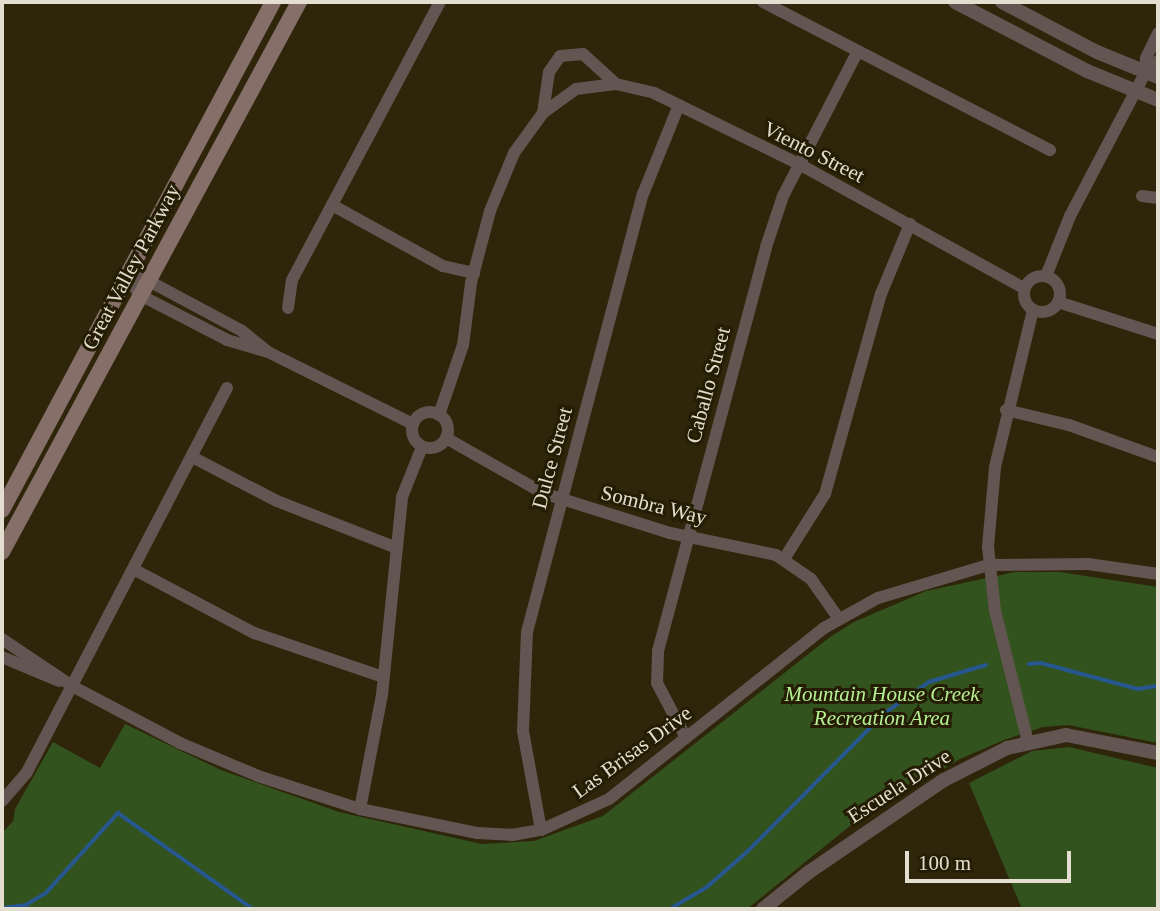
<!DOCTYPE html>
<html>
<head>
<meta charset="utf-8">
<style>
	body { margin:0 }
	#map { position:relative; width:1160px; height:911px; overflow:hidden; background:#2e250b; font-family:"Times New Roman",serif }
	div>[style] { position:absolute }
	[style*='--x'] { left:calc(var(--x)*1px); top:calc(var(--y)*1px); width:calc(var(--w)*1px); rotate:calc(var(--a)*1deg) }
	.green>* { inset:0; background:#32521e }
	.stream>* { height:3.5px; margin:-1.75px; padding:0 1.75px; transform-origin:1.75px; border-radius:1.75px; background:#27578f }
	.minor>* { height:12px; margin:-6px; padding:0 6px; transform-origin:6px; border-radius:6px; background:#635551 }
	.minor>.ring { margin:-6px; padding:0; box-sizing:content-box; background:none; border:12px solid #635551; border-radius:50% }
	.tertiary>* { height:14px; margin:-7px; padding:0 7px; transform-origin:7px; border-radius:7px; background:#635551 }
	.secondary>* { height:16px; margin:-8px; padding:0 8px; transform-origin:8px; border-radius:8px; background:#856f68 }
	span { translate:-50% -50%; white-space:nowrap; text-align:center; line-height:1.15; -webkit-text-stroke:6px #241c03; paint-order:stroke }
	.street-label { font-size:21px; color:#e3decf }
	.park-label { font-size:21px; color:#b5f094; font-style:italic }
	.frame { position:absolute; inset:0; border:4px solid #e3decf; pointer-events:none }
	.scale { position:absolute; left:905px; top:851px; width:166px; height:32px; box-sizing:border-box; border:4px solid #e3decf; border-top:0; padding-left:9px; font-size:21px; line-height:24px; white-space:nowrap; color:#e3decf; -webkit-text-stroke:5px #241c03; paint-order:stroke }
</style>
</head>
<body>
<div id="map">
	<div class="green">
		<i style="clip-path:polygon(1015px 572px,1059px 572px,1158px 587px,1158px 743px,1068px 725px,1043px 727px,1004px 740px,960px 759px,856px 821px,747px 909px,2px 909px,2px 833px,13px 821px,15px 809px,53px 742px,100px 768px,125px 724px,221px 770px,339px 812px,482px 844px,534px 841px,603px 816px,830px 637px,854px 622px,926px 591px)"></i>
		<i style="clip-path:polygon(1069px 747px,1158px 768px,1158px 909px,1022px 909px,969px 783px,1032px 751px)"></i>
	</div>
	<div class="stream">
		<i style="--x:1029;--y:664;--w:12;--a:-5"></i>
		<i style="--x:1041;--y:663;--w:100;--a:15"></i>
		<i style="--x:1138;--y:689;--w:20;--a:-9"></i>
		<i style="--x:2;--y:908;--w:24;--a:-7"></i>
		<i style="--x:26;--y:905;--w:23;--a:-31"></i>
		<i style="--x:46;--y:893;--w:108;--a:-48"></i>
		<i style="--x:118;--y:813;--w:166;--a:35.4"></i>
		<i style="--x:670;--y:909;--w:43;--a:-30.7"></i>
		<i style="--x:707;--y:887;--w:53;--a:-41.2"></i>
		<i style="--x:747;--y:852;--w:196;--a:-45.2"></i>
		<i style="--x:885;--y:713;--w:54;--a:-35.2"></i>
		<i style="--x:929;--y:682;--w:59;--a:-16.6"></i>
	</div>
	<div class="minor">
		<i style="--x:763;--y:2;--w:323;--a:27.3"></i>
		<i style="--x:1145;--y:73;--w:18;--a:-43"></i>
		<i style="--x:543;--y:113;--w:41;--a:-81.7"></i>
		<i style="--x:549;--y:72;--w:19;--a:-55"></i>
		<i style="--x:560;--y:56;--w:23;--a:-5"></i>
		<i style="--x:583;--y:54;--w:45;--a:42.3"></i>
		<i style="--x:1142;--y:196;--w:16;--a:7"></i>
		<i style="--x:332;--y:205;--w:127;--a:28.8"></i>
		<i style="--x:443;--y:266;--w:32;--a:13"></i>
		<i style="--x:125;--y:275;--w:23;--a:13"></i>
		<i style="--x:147;--y:280;--w:108;--a:28.2"></i>
		<i style="--x:242;--y:331;--w:33;--a:39"></i>
		<i style="--x:268;--y:352;--w:162;--a:26.4"></i>
		<i style="--x:125;--y:275;--w:25;--a:53"></i>
		<i style="--x:140;--y:295;--w:98;--a:27.3"></i>
		<i style="--x:227;--y:340;--w:43;--a:16.3"></i>
		<i class="ring" style="left:1024px;top:276px;width:24px;height:24px"></i>
		<i style="--x:1046;--y:276;--w:65;--a:-68.2"></i>
		<i style="--x:1070;--y:216;--w:161;--a:-62.3"></i>
		<i style="--x:1145;--y:73;--w:15;--a:-86"></i>
		<i style="--x:1146;--y:58;--w:28;--a:-64"></i>
		<i style="--x:1058;--y:302;--w:105;--a:17.7"></i>
		<i style="--x:288;--y:308;--w:28;--a:-82"></i>
		<i style="--x:292;--y:280;--w:315;--a:-62"></i>
		<i style="--x:1006;--y:410;--w:65;--a:13.4"></i>
		<i style="--x:1069;--y:425;--w:95;--a:19.8"></i>
		<i class="ring" style="left:412px;top:412px;width:24px;height:24px"></i>
		<i style="--x:439;--y:415;--w:74;--a:-71.1"></i>
		<i style="--x:463;--y:345;--w:63;--a:-82.6"></i>
		<i style="--x:471;--y:283;--w:74;--a:-75.2"></i>
		<i style="--x:490;--y:211;--w:63;--a:-67.5"></i>
		<i style="--x:514;--y:153;--w:49;--a:-54.1"></i>
		<i style="--x:543;--y:113;--w:41;--a:-36"></i>
		<i style="--x:576;--y:89;--w:40;--a:-7.1"></i>
		<i style="--x:616;--y:84;--w:39;--a:13"></i>
		<i style="--x:654;--y:93;--w:161;--a:26.1"></i>
		<i style="--x:799;--y:164;--w:257;--a:28.9"></i>
		<i style="--x:446;--y:438;--w:112;--a:29.6"></i>
		<i style="--x:543;--y:493;--w:133;--a:17.5"></i>
		<i style="--x:670;--y:533;--w:108;--a:11.7"></i>
		<i style="--x:776;--y:555;--w:42;--a:34.4"></i>
		<i style="--x:811;--y:579;--w:49;--a:55"></i>
		<i style="--x:194;--y:458;--w:93;--a:27.4"></i>
		<i style="--x:277;--y:501;--w:129;--a:21.4"></i>
		<i style="--x:784;--y:559;--w:77;--a:-57.8"></i>
		<i style="--x:825;--y:494;--w:208;--a:-74.4"></i>
		<i style="--x:881;--y:294;--w:76;--a:-67.5"></i>
		<i style="--x:135;--y:570;--w:135;--a:27.9"></i>
		<i style="--x:254;--y:633;--w:136;--a:18.8"></i>
		<i style="--x:2;--y:639;--w:84;--a:33.9"></i>
		<i style="--x:72;--y:686;--w:122;--a:27.8"></i>
		<i style="--x:180;--y:743;--w:85;--a:22.9"></i>
		<i style="--x:258;--y:776;--w:107;--a:17.9"></i>
		<i style="--x:360;--y:809;--w:119;--a:11.6"></i>
		<i style="--x:477;--y:833;--w:35;--a:3"></i>
		<i style="--x:512;--y:835;--w:29;--a:-10"></i>
		<i style="--x:541;--y:830;--w:75;--a:-24.5"></i>
		<i style="--x:609;--y:799;--w:275;--a:-38.5"></i>
		<i style="--x:824;--y:628;--w:62;--a:-29.1"></i>
		<i style="--x:878;--y:598;--w:116;--a:-16.6"></i>
		<i style="--x:989;--y:565;--w:99;--a:-0.6"></i>
		<i style="--x:1088;--y:564;--w:71;--a:8.1"></i>
		<i style="--x:2;--y:657;--w:62;--a:22.8"></i>
		<i style="--x:686;--y:738;--w:62;--a:-117.8"></i>
		<i style="--x:657;--y:683;--w:32;--a:-88"></i>
		<i style="--x:658;--y:651;--w:418;--a:-75"></i>
		<i style="--x:766;--y:247;--w:54;--a:-71.6"></i>
		<i style="--x:783;--y:196;--w:163;--a:-62.7"></i>
		<i style="--x:1028;--y:742;--w:135;--a:-104.1"></i>
		<i style="--x:995;--y:611;--w:64;--a:-96.2"></i>
		<i style="--x:988;--y:547;--w:80;--a:-85"></i>
		<i style="--x:995;--y:467;--w:162;--a:-76.4"></i>
		<i style="--x:2;--y:801;--w:38;--a:-49"></i>
		<i style="--x:27;--y:772;--w:433;--a:-62.5"></i>
		<i style="--x:360;--y:809;--w:116;--a:-79.1"></i>
		<i style="--x:382;--y:695;--w:199;--a:-84.2"></i>
		<i style="--x:402;--y:497;--w:54;--a:-68.2"></i>
		<i style="--x:541;--y:830;--w:101;--a:-100.3"></i>
		<i style="--x:523;--y:731;--w:99;--a:-87.7"></i>
		<i style="--x:527;--y:632;--w:453;--a:-75.2"></i>
		<i style="--x:643;--y:194;--w:96;--a:-68"></i>
	</div>
	<div class="tertiary">
		<i style="--x:955;--y:2;--w:149;--a:27.6"></i>
		<i style="--x:1087;--y:71;--w:77;--a:22.2"></i>
		<i style="--x:1002;--y:2;--w:107;--a:27.8"></i>
		<i style="--x:1097;--y:52;--w:66;--a:22.3"></i>
		<i style="--x:763;--y:909;--w:59;--a:-38.8"></i>
		<i style="--x:809;--y:872;--w:163;--a:-34.3"></i>
		<i style="--x:944;--y:780;--w:71;--a:-26.9"></i>
		<i style="--x:1007;--y:748;--w:60;--a:-12.4"></i>
		<i style="--x:1066;--y:735;--w:94;--a:11.1"></i>
	</div>
	<div class="secondary">
		<i style="--x:2;--y:510;--w:576;--a:-61.92"></i>
		<i style="--x:2;--y:552;--w:625;--a:-61.63"></i>
	</div>
	<div class="street-label">
		<span style="left:814px;top:152px;rotate:27deg">Viento Street</span>
		<span style="left:131px;top:267px;rotate:-62deg">Great Valley Parkway</span>
		<span style="left:708px;top:385px;rotate:-75deg">Caballo Street</span>
		<span style="left:552px;top:458px;rotate:-75deg">Dulce Street</span>
		<span style="left:654px;top:505px;rotate:14deg">Sombra Way</span>
		<span style="left:632px;top:752px;rotate:-36deg">Las Brisas Drive</span>
		<span style="left:899px;top:786px;rotate:-33deg">Escuela Drive</span>
	</div>
	<div class="park-label">
		<span style="left:882px;top:706px">Mountain House Creek<br>Recreation Area</span>
	</div>
	<div class="frame"></div>
	<div class="scale">100 m</div>
</div>
</body>
</html>
